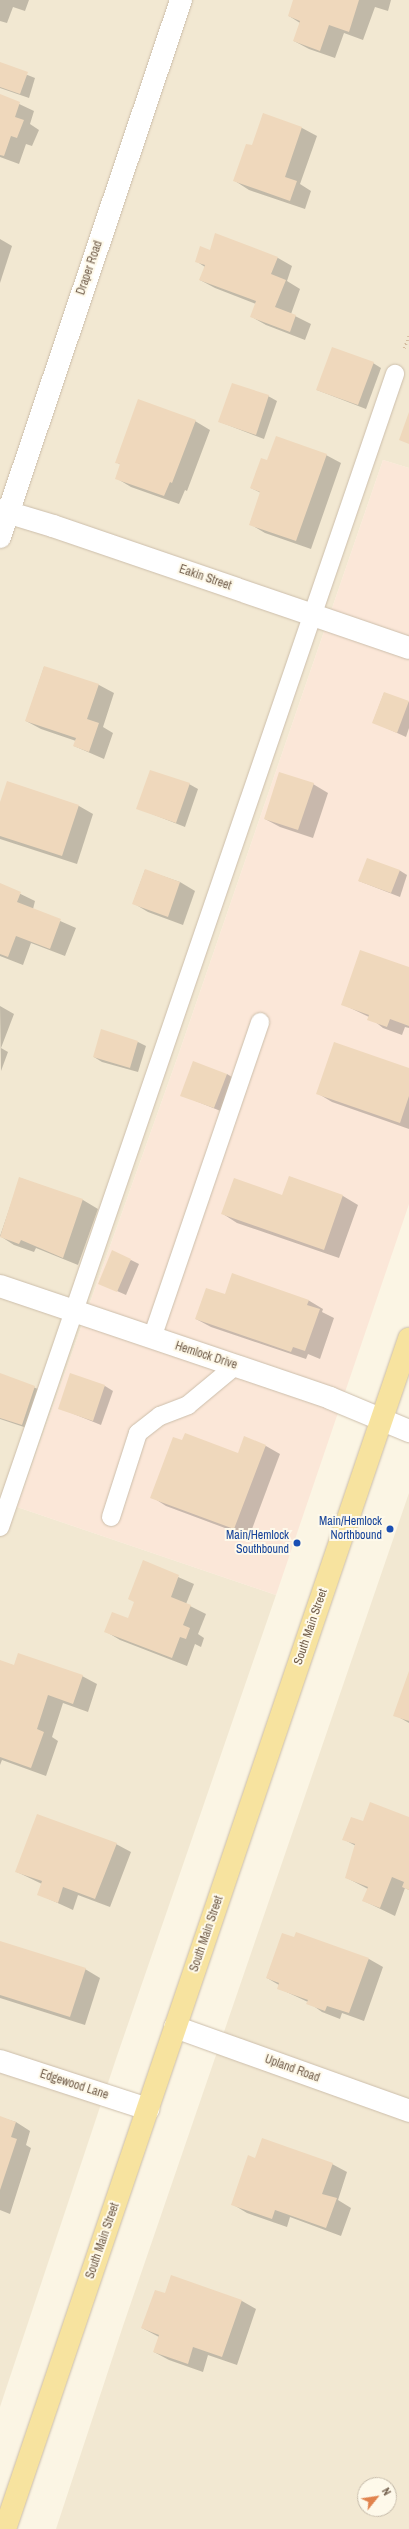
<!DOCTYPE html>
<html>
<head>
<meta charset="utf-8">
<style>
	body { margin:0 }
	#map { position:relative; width:409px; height:2529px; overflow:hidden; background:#fbf5e4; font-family:"Archivo Narrow",sans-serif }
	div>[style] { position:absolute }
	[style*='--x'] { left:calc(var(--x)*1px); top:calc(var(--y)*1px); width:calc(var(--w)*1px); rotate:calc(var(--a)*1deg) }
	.residential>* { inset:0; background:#f2e8d2 }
	.commercial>* { inset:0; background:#fbe7d8 }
	.shadow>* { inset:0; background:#0003 }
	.building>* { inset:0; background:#efd8bc }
	.path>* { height:2.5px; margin-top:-1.25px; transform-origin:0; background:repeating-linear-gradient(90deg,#d4bca0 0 1px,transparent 0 4px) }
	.roads { filter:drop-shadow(0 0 1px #ccbeab) drop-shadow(0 0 1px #ccbeab) }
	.lane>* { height:18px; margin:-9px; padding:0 9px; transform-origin:9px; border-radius:9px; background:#fff }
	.street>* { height:22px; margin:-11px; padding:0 11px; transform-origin:11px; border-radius:11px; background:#fff }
	.secondary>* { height:22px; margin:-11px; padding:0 11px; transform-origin:11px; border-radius:11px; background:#fff }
	.primary>* { height:22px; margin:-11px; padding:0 11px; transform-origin:11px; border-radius:11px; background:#f7e39f }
	.dots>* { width:11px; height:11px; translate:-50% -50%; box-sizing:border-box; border:2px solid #fef9ea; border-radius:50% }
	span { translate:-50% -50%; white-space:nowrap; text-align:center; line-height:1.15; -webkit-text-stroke:4px #fef9ea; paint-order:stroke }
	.street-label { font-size:12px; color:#725e4b }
	.transit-label { font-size:12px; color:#164399 }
	.right { translate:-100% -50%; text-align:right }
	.north { position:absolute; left:357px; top:2477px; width:40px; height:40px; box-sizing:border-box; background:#fef9ea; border:1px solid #c6bbaa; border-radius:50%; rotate:60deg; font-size:11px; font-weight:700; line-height:16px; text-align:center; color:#725e4b }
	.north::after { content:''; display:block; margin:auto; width:14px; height:18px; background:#e1834d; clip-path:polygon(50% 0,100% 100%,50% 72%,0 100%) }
</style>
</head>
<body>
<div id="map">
	<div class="residential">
		<i style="clip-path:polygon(0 0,409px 0,409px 468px,383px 460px,179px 1053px,17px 1507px,276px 1595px,117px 2056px,0 2407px)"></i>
		<i style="clip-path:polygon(evenodd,409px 1493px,409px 2529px,56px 2529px,123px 2326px,409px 1493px,365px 2485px,389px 2485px,389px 2509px,365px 2509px,365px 2485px)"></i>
	</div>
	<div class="commercial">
		<i style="clip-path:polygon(383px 460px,409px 468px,409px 1204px,276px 1595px,17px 1507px,179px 1053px)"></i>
	</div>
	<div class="shadow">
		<i style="clip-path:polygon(0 0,29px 0,25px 11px,13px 7px,7px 23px,0 21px)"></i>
		<i style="clip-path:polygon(294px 0,391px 0,388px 11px,375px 7px,363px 40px,344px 33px,335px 58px,309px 49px,294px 41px,300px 23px,289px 16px)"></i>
		<i style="clip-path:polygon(0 64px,35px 78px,29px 98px,0 88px)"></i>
		<i style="clip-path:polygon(0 95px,34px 111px,30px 124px,39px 130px,32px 146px,26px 144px,19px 164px,0 157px)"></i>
		<i style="clip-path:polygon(263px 115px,302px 128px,317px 136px,300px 184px,311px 191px,305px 209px,249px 190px,235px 181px,253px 147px)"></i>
		<i style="clip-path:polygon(0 239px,12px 246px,0 283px)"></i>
		<i style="clip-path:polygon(210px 251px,278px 258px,292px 266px,287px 281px,300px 289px,291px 314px,311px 324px,305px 340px,266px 325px,252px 317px,256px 304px,215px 288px,200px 280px,205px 267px,196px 261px)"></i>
		<i style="clip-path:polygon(373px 363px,381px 368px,366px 409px,317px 390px)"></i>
		<i style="clip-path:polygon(268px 396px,277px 401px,264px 439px,220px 422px)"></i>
		<i style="clip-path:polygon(195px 421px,210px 430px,187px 491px,185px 490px,179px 504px,131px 487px,116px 478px,121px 465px,116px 462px)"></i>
		<i style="clip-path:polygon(326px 455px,341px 463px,311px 549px,265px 533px,250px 524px,261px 493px,251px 488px,268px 461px)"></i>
		<i style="clip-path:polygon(44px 667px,99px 685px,114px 693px,103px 727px,113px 733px,104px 759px,74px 746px,76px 741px,41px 729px,26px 721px)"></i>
		<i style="clip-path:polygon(384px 693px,409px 702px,409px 728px,406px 737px,373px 722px)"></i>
		<i style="clip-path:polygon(189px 784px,198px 789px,185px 827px,137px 808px)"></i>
		<i style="clip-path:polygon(313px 784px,328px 793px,313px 838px,280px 827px,265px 819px)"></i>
		<i style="clip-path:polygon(0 805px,79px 806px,93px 814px,77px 864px,0 839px)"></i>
		<i style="clip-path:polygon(145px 870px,180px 882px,195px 891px,183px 925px,148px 912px,133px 903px)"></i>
		<i style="clip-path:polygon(399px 870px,407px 875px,400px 897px,359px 881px)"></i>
		<i style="clip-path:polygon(0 884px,35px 901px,33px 909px,76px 928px,65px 956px,31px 943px,23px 965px,0 956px)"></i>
		<i style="clip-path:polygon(409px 968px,409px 1028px,405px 1027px,402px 1035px,383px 1028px,369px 1017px,342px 1004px)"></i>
		<i style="clip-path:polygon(0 1006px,14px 1014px,1px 1048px,8px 1052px,1px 1071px)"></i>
		<i style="clip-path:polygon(138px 1042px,146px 1046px,138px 1072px,102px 1062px,94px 1057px)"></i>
		<i style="clip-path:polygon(409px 1069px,409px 1129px,332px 1102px,317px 1093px)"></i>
		<i style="clip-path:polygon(227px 1074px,235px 1079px,223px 1112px,181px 1095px)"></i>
		<i style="clip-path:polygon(290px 1177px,343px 1196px,358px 1205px,339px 1258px,237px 1223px,223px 1214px,283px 1196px)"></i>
		<i style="clip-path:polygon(20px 1178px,83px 1200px,98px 1209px,78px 1265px,36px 1248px,34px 1252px,14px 1245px,0 1236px)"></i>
		<i style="clip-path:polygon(131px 1260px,139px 1264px,126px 1295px,99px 1283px)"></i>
		<i style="clip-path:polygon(225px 1296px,308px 1300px,323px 1309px,322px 1312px,334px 1318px,320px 1359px,308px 1354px,306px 1359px,211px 1327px,196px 1319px)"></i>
		<i style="clip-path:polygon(0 1374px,43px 1391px,30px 1429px,0 1419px)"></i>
		<i style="clip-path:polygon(105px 1386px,113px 1391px,101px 1425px,59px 1408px)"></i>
		<i style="clip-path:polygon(266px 1446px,280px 1454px,249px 1537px,166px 1506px,152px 1497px,238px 1454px)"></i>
		<i style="clip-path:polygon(144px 1562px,194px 1584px,186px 1604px,206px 1614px,198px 1634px,204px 1638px,201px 1647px,195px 1644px,187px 1666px,120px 1640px,105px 1631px,129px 1620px,135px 1603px)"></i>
		<i style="clip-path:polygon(0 1661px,15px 1666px,82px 1676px,97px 1684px,88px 1712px,63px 1703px,52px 1737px,58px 1741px,46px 1776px,2px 1760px,0 1765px)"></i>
		<i style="clip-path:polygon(409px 1674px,409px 1723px,395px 1715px)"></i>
		<i style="clip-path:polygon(409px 1818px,409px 1890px,405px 1888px,395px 1916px,364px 1901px,368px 1889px,347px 1878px,356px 1846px,343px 1839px,364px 1822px)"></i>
		<i style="clip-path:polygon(116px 1844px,131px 1852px,110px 1907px,78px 1895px,73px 1910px,38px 1894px,42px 1884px,17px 1872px)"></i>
		<i style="clip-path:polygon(0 1942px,85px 1969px,100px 1978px,85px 2025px,0 1998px)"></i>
		<i style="clip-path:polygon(369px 1959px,383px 1967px,364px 2021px,342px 2013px,340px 2019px,322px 2012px,308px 2002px,278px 1988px,279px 1985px,267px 1978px)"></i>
		<i style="clip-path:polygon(0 2117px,16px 2122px,30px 2131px,26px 2145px,31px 2148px,10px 2214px,0 2210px)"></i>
		<i style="clip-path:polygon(256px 2159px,332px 2164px,347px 2172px,338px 2200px,351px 2208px,341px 2236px,290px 2217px,287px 2227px,247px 2213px,232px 2204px)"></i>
		<i style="clip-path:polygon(172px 2277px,242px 2301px,256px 2309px,237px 2365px,208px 2355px,203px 2372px,169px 2360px,154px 2352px,159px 2337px,142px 2328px,166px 2294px)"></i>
	</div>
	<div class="building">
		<i style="clip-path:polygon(293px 0,359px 0,349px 32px,329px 25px,320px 51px,293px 41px,300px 21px,288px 16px)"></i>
		<i style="clip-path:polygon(0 62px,28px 72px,20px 94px,0 87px)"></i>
		<i style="clip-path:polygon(0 94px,20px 102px,15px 117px,24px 120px,17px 138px,11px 136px,4px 156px,0 155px)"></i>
		<i style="clip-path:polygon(263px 113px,302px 127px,285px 177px,297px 181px,290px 201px,233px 181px,246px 144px,252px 145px)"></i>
		<i style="clip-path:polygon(215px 233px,278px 257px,271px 274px,286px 280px,275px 307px,296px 315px,290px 332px,250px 317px,256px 301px,199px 280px,205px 265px,195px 262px,200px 246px,210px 250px)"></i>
		<i style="clip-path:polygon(332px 347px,374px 362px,358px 405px,316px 390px)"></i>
		<i style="clip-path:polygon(232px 383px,269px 395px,256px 435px,218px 422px)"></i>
		<i style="clip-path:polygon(138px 399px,196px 420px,172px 483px,170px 482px,164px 496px,115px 479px,120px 464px,115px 463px)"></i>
		<i style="clip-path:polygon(409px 412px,409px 444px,399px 440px)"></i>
		<i style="clip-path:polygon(276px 436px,327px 454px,296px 541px,249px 525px,260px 492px,250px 488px,261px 458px,267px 460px)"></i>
		<i style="clip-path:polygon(44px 666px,99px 684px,87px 719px,99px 723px,89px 752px,73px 746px,76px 738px,25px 721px)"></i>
		<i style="clip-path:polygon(384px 692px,409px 701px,397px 733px,372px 723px)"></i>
		<i style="clip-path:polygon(150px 770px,190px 783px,176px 823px,136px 809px)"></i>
		<i style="clip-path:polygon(279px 772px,314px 783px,298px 830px,264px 819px)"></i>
		<i style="clip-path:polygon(7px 781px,79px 805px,62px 856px,0 836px,0 802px)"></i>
		<i style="clip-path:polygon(367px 858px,400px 870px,391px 893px,358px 881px)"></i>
		<i style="clip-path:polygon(145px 869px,180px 882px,168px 917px,132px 904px)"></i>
		<i style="clip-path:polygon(0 883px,21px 892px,17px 902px,61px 919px,50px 949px,16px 936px,8px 957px,0 954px)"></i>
		<i style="clip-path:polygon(360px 950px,409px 967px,409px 1026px,390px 1019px,387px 1027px,367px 1020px,369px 1015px,341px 1005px)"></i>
		<i style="clip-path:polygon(101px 1029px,138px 1041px,130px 1068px,93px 1057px)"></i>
		<i style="clip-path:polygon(334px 1042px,409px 1068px,409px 1096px,400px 1123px,316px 1094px)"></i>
		<i style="clip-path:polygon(193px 1061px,227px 1074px,214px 1108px,180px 1096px)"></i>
		<i style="clip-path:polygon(289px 1176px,343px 1195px,324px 1250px,221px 1214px,234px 1178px,282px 1195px)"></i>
		<i style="clip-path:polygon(19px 1177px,83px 1199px,63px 1258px,21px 1240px,19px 1244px,0 1237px)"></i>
		<i style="clip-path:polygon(112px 1250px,131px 1259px,117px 1292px,98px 1284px)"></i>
		<i style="clip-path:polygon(232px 1273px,309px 1300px,307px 1305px,320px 1309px,305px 1351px,293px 1347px,291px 1352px,195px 1319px,206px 1288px,225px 1294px)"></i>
		<i style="clip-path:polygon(0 1373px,35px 1386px,22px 1425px,0 1418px)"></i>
		<i style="clip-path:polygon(70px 1373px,105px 1385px,93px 1421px,58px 1409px)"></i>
		<i style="clip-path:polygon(185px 1433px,238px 1453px,244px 1436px,266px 1445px,234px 1529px,150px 1498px,173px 1437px,182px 1440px)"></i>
		<i style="clip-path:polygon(143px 1560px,179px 1575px,171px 1597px,191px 1605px,183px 1625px,190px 1628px,186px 1639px,180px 1637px,172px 1658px,104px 1632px,112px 1612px,128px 1618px,134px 1602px,128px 1599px)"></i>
		<i style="clip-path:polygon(18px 1653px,83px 1675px,73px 1704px,48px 1695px,37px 1729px,44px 1732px,31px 1768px,0 1757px,0 1660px,14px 1665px)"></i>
		<i style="clip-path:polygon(409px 1671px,409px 1721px,393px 1716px)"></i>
		<i style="clip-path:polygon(370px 1802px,409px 1817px,409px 1890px,402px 1887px,404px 1882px,392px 1877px,380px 1908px,362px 1901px,368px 1887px,345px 1878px,355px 1844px,342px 1840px,351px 1817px,363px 1821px)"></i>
		<i style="clip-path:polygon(37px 1814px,117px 1843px,95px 1899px,63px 1887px,58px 1903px,37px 1895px,42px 1881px,15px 1872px)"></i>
		<i style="clip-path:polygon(296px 1932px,369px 1958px,349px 2013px,327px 2006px,325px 2011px,306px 2004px,308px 2000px,277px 1989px,279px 1983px,266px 1978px,282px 1933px,294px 1937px)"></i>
		<i style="clip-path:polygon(0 1941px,86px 1968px,70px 2017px,0 1995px)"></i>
		<i style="clip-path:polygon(0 2116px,16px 2122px,11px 2137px,17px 2139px,0 2190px)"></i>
		<i style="clip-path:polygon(262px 2138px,333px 2163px,322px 2194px,337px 2198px,326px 2228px,275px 2210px,272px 2219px,231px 2205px,248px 2155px,255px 2158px)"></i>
		<i style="clip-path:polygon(171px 2275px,242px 2300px,222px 2357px,193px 2347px,188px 2364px,153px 2352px,159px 2335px,141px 2328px,155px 2290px,165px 2293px)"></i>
	</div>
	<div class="path">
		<i style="--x:404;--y:348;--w:14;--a:-69"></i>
	</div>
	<div class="roads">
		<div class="lane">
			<i style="--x:152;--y:1338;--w:334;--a:-71.1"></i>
			<i style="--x:111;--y:1517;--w:88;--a:-72.2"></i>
			<i style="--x:138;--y:1433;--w:28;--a:-38"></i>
			<i style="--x:160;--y:1416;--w:30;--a:-21"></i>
			<i style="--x:188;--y:1405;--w:61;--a:-39.7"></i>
			<i style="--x:0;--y:1527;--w:1219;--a:-71.09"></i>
		</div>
		<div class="street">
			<i style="--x:0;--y:510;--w:55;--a:16.8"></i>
			<i style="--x:53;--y:526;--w:376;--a:18.9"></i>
			<i style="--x:0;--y:1286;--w:348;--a:18.7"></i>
			<i style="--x:330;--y:1398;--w:86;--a:22.7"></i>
			<i style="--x:175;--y:2027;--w:249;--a:19.7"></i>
			<i style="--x:0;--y:2061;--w:156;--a:18"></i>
		</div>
		<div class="secondary">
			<i style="--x:0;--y:537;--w:567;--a:-71.37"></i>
		</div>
		<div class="primary">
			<i style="--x:5;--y:2529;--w:1257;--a:-71.25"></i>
		</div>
	</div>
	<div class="dots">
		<i style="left:390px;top:1529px;background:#1a4fb4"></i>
		<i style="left:297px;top:1543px;background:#1a4fb4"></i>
	</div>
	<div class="street-label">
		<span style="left:90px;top:268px;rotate:-71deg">Draper Road</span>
		<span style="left:205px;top:578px;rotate:19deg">Eakin Street</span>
		<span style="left:206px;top:1356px;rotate:18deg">Hemlock Drive</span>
		<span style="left:311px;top:1627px;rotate:-71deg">South Main Street</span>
		<span style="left:207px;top:1934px;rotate:-71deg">South Main Street</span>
		<span style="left:292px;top:2069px;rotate:20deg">Upland Road</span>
		<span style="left:74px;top:2085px;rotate:18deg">Edgewood Lane</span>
		<span style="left:103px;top:2241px;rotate:-71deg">South Main Street</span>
	</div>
	<div class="transit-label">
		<span class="right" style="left:382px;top:1529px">Main/Hemlock<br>Northbound</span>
		<span class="right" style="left:289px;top:1543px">Main/Hemlock<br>Southbound</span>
	</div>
	<div class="north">N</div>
</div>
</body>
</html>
